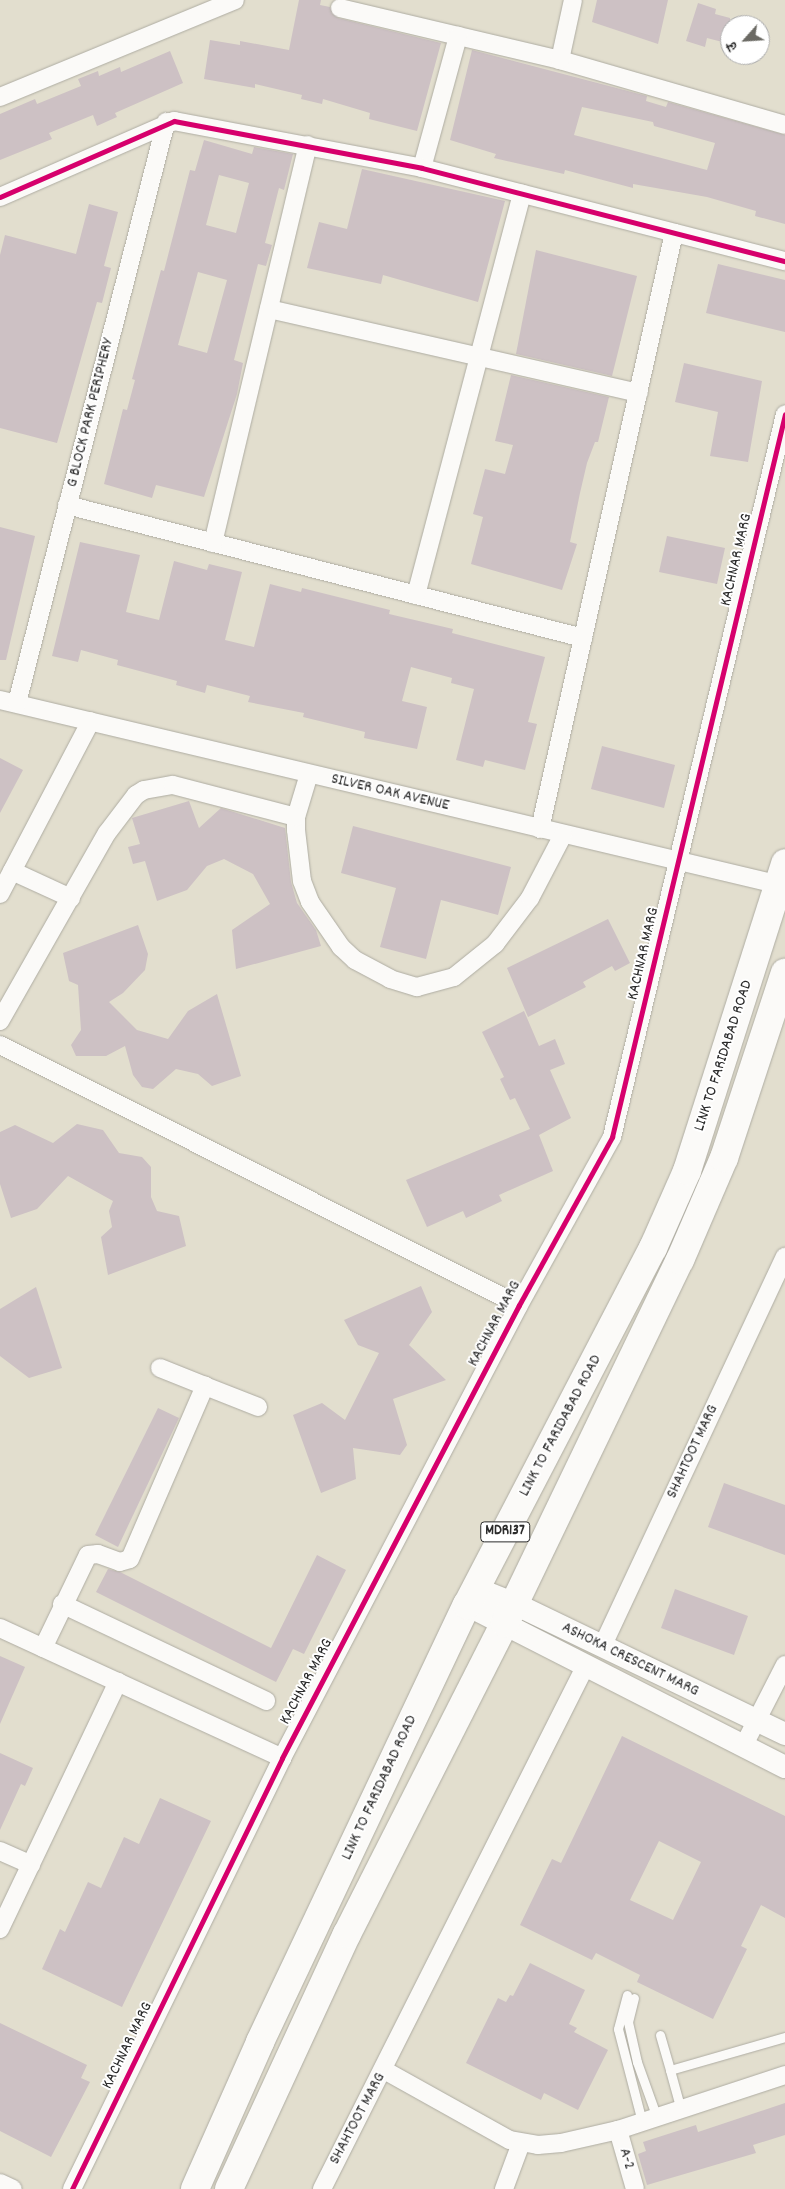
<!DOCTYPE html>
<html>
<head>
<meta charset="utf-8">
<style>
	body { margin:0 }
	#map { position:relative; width:785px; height:2189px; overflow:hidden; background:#e2dece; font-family:Dekko,"Playpen Sans Deva",sans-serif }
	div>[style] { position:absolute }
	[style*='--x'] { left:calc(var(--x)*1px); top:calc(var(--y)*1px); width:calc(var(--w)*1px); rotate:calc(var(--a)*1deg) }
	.building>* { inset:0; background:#cdc1c4 }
	.roads { filter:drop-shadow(0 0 1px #aeaca2) drop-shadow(0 0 1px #aeaca2) }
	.service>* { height:9px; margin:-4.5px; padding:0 4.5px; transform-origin:4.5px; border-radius:4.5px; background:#fbfaf8 }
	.minor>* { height:18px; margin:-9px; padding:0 9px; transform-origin:9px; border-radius:9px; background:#fbfaf8 }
	.tertiary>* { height:22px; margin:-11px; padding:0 11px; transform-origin:11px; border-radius:11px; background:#fbfaf8 }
	.primary>* { height:28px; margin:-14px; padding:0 14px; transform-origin:14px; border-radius:14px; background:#fbfaf8 }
	.cycleway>* { height:5px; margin:-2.5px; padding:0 2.5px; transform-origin:2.5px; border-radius:2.5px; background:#d6006c }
	span { translate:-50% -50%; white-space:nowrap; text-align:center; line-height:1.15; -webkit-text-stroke:4px #fff; paint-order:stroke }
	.shield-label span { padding:1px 4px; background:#fff; border:1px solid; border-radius:4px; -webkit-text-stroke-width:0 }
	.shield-label { font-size:15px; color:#2b2b2b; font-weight:700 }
	.street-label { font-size:16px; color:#2b2b2b }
	.north { position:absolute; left:720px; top:15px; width:50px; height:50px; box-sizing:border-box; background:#fff; border:1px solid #aaa; border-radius:50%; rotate:244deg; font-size:14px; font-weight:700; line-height:20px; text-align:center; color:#2b2b2b }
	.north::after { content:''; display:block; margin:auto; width:18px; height:22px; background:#6b6a64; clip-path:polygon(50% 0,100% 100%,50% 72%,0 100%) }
</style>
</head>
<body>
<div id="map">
	<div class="building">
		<i style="clip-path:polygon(299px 0,321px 0,320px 5px,330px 7px,338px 18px,441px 43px,417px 131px,369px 119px,370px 113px,323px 99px,322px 104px,301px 99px,302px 95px,255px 84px,255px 88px,204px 79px,210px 40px,240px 45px,240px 41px,289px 50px)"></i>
		<i style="clip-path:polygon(597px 0,668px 0,658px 44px,592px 22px)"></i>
		<i style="clip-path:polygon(698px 3px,716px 9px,715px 14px,730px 18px,730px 44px,707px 38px,705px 47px,686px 41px)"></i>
		<i style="clip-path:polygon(evenodd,472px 50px,647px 96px,646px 101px,666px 107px,668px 102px,785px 135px,785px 224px,755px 216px,756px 211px,707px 197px,633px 184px,633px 188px,565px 170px,564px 174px,494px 158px,496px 154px,450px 140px,472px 50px,582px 107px,653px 122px,654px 126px,715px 143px,707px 170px,574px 135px,582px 107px)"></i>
		<i style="clip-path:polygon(170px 51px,183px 83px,115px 113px,117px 117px,97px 126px,93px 115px,49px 133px,52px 139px,0 160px,0 114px,35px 99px,37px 104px,81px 86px,78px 79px,98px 71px,99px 76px,120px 67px,121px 72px)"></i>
		<i style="clip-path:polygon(evenodd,204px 140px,252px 154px,254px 147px,293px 154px,284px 190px,279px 188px,265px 243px,272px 245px,266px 266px,258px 264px,234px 360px,243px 363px,237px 394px,204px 497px,156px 485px,152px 498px,104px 484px,123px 409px,127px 410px,135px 380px,132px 379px,161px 270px,164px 271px,190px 170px,195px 171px,204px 140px,219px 175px,249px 183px,236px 233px,206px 225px,219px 175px,204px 140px,198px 272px,227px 280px,207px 353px,178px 345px,198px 272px)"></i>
		<i style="clip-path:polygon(362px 169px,505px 201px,478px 302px,383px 275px,381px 284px,307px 268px,319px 222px,347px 229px)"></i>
		<i style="clip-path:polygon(89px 204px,118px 212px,104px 266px,111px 268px,102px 303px,97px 302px,57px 443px,0 428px,0 255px,5px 235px,76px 254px)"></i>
		<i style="clip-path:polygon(536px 250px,637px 276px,612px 376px,516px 354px)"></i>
		<i style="clip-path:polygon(718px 264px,785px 280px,785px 332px,706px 313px)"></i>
		<i style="clip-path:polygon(684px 363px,762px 381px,748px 462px,710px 456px,718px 412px,675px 402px)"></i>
		<i style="clip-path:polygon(511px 375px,609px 397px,598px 442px,595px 442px,587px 463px,580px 493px,570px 542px,577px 544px,562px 590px,471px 564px,483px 517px,473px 514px,485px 469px,505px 474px,513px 445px,495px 441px)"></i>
		<i style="clip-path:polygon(0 527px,35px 536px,6px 660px,0 660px)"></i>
		<i style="clip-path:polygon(667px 536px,725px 548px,717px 584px,659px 572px)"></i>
		<i style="clip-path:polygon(80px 542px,140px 555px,126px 612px,159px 620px,174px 561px,207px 570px,209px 564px,242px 572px,225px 640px,254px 647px,270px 584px,301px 592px,302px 588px,390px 610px,389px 614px,453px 629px,452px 633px,545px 657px,528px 722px,537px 724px,525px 770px,485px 760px,483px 767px,456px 760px,474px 689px,451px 683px,452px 678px,411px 667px,402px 701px,427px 707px,417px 749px,364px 738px,365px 732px,303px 717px,304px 713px,248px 702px,250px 696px,207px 685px,205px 693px,176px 685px,177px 681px,117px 665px,118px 660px,81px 650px,78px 662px,52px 656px)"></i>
		<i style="clip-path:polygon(602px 746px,675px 765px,664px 808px,591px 789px)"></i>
		<i style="clip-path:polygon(0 758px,23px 770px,0 813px)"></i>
		<i style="clip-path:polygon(189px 801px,199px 828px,221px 808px,285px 828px,291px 882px,297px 903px,316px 930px,321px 946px,236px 969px,232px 930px,270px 904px,253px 874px,224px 859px,207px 866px,187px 890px,157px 901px,145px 861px,133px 864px,128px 847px,140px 844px,132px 818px)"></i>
		<i style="clip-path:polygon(353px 826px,511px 867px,498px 915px,441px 900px,426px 959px,380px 947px,396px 888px,341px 873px)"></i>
		<i style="clip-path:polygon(608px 919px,630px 963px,615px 971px,612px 966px,583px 982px,586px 987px,528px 1017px,507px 968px)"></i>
		<i style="clip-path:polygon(138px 925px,148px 954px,145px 970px,123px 993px,109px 1002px,137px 1030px,168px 1039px,188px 1011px,217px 994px,241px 1076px,212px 1086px,198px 1074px,176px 1069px,153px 1089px,142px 1087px,133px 1075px,125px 1046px,106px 1056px,76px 1056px,71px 1045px,81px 1030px,78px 985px,69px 981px,63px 953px)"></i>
		<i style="clip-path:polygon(524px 1011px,539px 1046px,555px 1039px,565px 1064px,550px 1070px,571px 1118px,539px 1135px,553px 1171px,499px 1195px,502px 1201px,466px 1218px,463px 1211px,427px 1227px,406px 1180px,530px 1129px,515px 1098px,510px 1100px,500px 1079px,504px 1077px,482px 1032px)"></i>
		<i style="clip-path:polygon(77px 1124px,103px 1130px,119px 1153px,142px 1157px,151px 1167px,151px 1197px,157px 1211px,179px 1216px,186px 1246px,108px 1275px,101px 1237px,112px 1227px,109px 1211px,113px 1201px,68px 1176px,37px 1209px,11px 1218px,0 1184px,0 1132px,15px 1125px,53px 1143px)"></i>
		<i style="clip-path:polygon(421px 1286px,432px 1312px,409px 1345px,446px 1380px,393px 1399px,407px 1445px,400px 1455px,353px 1448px,356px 1479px,321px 1493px,293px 1415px,322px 1403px,345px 1420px,379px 1353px,358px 1345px,344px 1320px)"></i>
		<i style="clip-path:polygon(36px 1287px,62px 1368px,29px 1378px,0 1356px,0 1309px)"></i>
		<i style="clip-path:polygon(158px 1408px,179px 1418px,118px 1547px,95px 1535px)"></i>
		<i style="clip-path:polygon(724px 1483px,785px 1505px,785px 1555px,708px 1527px)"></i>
		<i style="clip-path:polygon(317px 1555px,346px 1570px,304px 1654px,293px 1649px,276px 1682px,96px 1592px,108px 1569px,120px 1572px,271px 1648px)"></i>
		<i style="clip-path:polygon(675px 1589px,748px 1616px,734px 1655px,661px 1628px)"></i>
		<i style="clip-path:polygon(0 1656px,25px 1667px,0 1724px)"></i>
		<i style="clip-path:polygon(evenodd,622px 1736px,785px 1816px,785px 1918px,761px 1905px,741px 1946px,747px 1949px,713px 2019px,637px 1982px,640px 1975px,596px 1953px,592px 1960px,520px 1925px,552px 1859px,561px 1863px,622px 1736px,659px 1841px,701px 1862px,673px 1920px,630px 1900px,659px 1841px)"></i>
		<i style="clip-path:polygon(0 1753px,33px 1768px,25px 1786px,21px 1784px,0 1830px)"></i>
		<i style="clip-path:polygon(160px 1798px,211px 1821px,122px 2007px,42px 1969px,60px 1929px,65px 1932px,88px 1882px,101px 1888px,124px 1837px,139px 1844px)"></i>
		<i style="clip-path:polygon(530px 1963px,585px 1990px,569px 2024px,577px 2028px,574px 2032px,608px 2050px,578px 2110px,544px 2093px,541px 2100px,466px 2063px,498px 1998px,506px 2002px,510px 1995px,513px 1996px)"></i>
		<i style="clip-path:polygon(0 2023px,87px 2065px,81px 2078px,90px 2082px,51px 2157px,0 2131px)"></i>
		<i style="clip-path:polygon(785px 2103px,785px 2135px,753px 2145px,756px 2153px,647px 2185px,638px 2154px,646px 2151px,643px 2142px,696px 2125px,698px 2132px)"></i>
	</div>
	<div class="roads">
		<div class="service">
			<i style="--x:627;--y:1995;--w:35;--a:105"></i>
			<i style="--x:618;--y:2029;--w:96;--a:75.5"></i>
			<i style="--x:634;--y:1998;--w:25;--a:104"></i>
			<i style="--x:628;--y:2022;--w:41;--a:77.3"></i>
			<i style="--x:637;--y:2062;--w:59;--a:70.3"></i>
			<i style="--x:660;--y:2035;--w:36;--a:74"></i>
			<i style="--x:681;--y:2110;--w:41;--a:-105.4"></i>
			<i style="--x:670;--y:2070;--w:120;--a:-16"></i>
		</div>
		<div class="minor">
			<i style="--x:340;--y:8;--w:226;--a:13.3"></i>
			<i style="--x:560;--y:60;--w:234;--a:16.1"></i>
			<i style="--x:560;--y:60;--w:61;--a:-77.8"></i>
			<i style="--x:0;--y:97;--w:254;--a:-22.4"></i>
			<i style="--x:422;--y:168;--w:137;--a:-74.7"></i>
			<i style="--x:0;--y:197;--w:190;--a:-23.6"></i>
			<i style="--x:174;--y:121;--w:252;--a:10.7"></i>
			<i style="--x:422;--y:168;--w:375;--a:14.4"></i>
			<i style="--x:269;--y:309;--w:379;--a:12.8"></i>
			<i style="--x:67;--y:505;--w:533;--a:14.45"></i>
			<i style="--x:213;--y:543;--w:409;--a:-76.6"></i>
			<i style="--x:416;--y:595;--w:415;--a:-75.2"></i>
			<i style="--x:0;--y:700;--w:802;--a:13.34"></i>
			<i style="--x:17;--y:703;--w:600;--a:-75.62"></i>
			<i style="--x:309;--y:774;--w:45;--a:106.8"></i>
			<i style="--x:296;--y:817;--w:13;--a:90"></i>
			<i style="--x:296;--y:830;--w:51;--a:83.3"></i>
			<i style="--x:302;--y:881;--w:22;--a:69"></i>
			<i style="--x:310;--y:902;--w:55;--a:55.4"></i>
			<i style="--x:341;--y:947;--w:19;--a:43"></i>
			<i style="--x:355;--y:960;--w:40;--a:28"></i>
			<i style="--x:390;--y:979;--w:28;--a:17"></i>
			<i style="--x:417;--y:987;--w:38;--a:-15"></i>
			<i style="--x:454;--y:977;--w:53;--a:-38.8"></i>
			<i style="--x:495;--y:944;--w:58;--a:-52.7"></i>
			<i style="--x:530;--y:898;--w:71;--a:-62.4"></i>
			<i style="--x:540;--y:829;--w:611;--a:-77.33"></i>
			<i style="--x:12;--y:871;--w:65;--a:24.6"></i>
			<i style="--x:0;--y:894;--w:195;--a:-62.3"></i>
			<i style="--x:0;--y:1021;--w:216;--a:-60.4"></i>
			<i style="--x:107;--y:833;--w:48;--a:-52.7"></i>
			<i style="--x:136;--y:795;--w:9;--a:-32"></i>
			<i style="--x:144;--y:790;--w:29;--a:-10"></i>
			<i style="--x:173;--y:785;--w:127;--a:14.6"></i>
			<i style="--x:0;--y:1045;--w:580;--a:26.61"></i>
			<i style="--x:160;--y:1368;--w:48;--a:21.8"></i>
			<i style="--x:62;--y:1604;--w:226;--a:25.4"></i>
			<i style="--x:0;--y:1628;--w:311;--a:24.7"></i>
			<i style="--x:602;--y:1647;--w:431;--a:-64.9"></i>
			<i style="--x:43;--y:1648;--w:103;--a:-64.2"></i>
			<i style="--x:88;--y:1555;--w:10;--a:-6"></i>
			<i style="--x:98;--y:1554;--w:23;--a:20"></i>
			<i style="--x:120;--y:1562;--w:10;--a:-17"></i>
			<i style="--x:130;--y:1559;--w:189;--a:-66.6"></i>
			<i style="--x:205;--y:1386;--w:57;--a:21.6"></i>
			<i style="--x:744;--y:1745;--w:90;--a:-62.9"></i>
			<i style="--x:0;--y:1851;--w:34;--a:24"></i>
			<i style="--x:0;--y:1929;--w:274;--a:-64.5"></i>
			<i style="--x:384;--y:2070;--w:144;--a:29.1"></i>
			<i style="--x:510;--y:2140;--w:28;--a:10"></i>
			<i style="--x:538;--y:2145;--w:23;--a:-5"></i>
			<i style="--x:561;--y:2143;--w:58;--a:-12.8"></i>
			<i style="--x:618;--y:2130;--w:176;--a:-18.2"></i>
			<i style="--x:618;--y:2130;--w:61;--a:73.9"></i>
			<i style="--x:0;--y:2183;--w:14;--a:25"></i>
			<i style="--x:72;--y:2189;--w:479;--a:-64"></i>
			<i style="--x:282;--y:1758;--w:511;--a:-62.38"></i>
			<i style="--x:519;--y:1305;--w:192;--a:-61"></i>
			<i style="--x:612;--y:1137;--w:743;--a:-76.54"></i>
			<i style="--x:322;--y:2189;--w:587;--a:-63.26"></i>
			<i style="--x:504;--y:2189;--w:49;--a:-69.7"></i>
		</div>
		<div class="tertiary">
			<i style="--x:475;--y:1588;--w:43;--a:21.8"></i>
			<i style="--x:515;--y:1604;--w:300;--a:25.7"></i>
			<i style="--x:467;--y:1605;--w:357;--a:27"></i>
		</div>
		<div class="primary">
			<i style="--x:195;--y:2189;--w:161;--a:-66.1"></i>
			<i style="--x:260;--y:2042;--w:484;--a:-64.7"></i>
			<i style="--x:467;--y:1605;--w:403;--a:-62.5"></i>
			<i style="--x:653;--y:1248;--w:84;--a:-66.2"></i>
			<i style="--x:687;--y:1171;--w:323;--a:-72.3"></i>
			<i style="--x:229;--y:2189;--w:281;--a:-65.2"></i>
			<i style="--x:347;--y:1934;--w:349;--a:-63.1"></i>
			<i style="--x:505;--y:1623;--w:403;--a:-64.3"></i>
			<i style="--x:680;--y:1260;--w:111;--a:-66.7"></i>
			<i style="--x:724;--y:1158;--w:195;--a:-71.8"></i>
		</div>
	</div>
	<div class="cycleway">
		<i style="--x:0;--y:197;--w:190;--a:-23.6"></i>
		<i style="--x:174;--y:121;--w:252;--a:10.7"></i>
		<i style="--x:422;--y:168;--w:375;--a:14.4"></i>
		<i style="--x:72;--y:2189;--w:479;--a:-64"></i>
		<i style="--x:282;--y:1758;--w:511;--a:-62.38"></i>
		<i style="--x:519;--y:1305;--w:192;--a:-61"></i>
		<i style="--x:612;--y:1137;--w:743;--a:-76.54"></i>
	</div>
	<div class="shield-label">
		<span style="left:505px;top:1532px">MDR137</span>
	</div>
	<div class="street-label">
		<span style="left:91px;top:413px;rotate:-76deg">G BLOCK PARK PERIPHERY</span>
		<span style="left:737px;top:560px;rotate:-77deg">KACHNAR MARG</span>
		<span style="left:390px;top:793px;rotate:13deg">SILVER OAK AVENUE</span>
		<span style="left:644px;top:954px;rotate:-77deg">KACHNAR MARG</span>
		<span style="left:724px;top:1056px;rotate:-72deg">LINK TO FARIDABAD ROAD</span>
		<span style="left:495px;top:1324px;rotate:-62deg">KACHNAR MARG</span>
		<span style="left:561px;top:1426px;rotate:-62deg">LINK TO FARIDABAD ROAD</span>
		<span style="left:693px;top:1452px;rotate:-65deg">SHAHTOOT MARG</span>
		<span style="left:630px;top:1660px;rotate:26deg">ASHOKA CRESCENT MARG</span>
		<span style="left:307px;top:1682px;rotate:-62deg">KACHNAR MARG</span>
		<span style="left:380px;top:1788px;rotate:-65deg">LINK TO FARIDABAD ROAD</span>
		<span style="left:128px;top:2046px;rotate:-64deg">KACHNAR MARG</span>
		<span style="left:358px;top:2119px;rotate:-62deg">SHAHTOOT MARG</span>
		<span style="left:626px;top:2159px;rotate:74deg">A-2</span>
	</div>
	<div class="north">उ</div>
</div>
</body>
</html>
